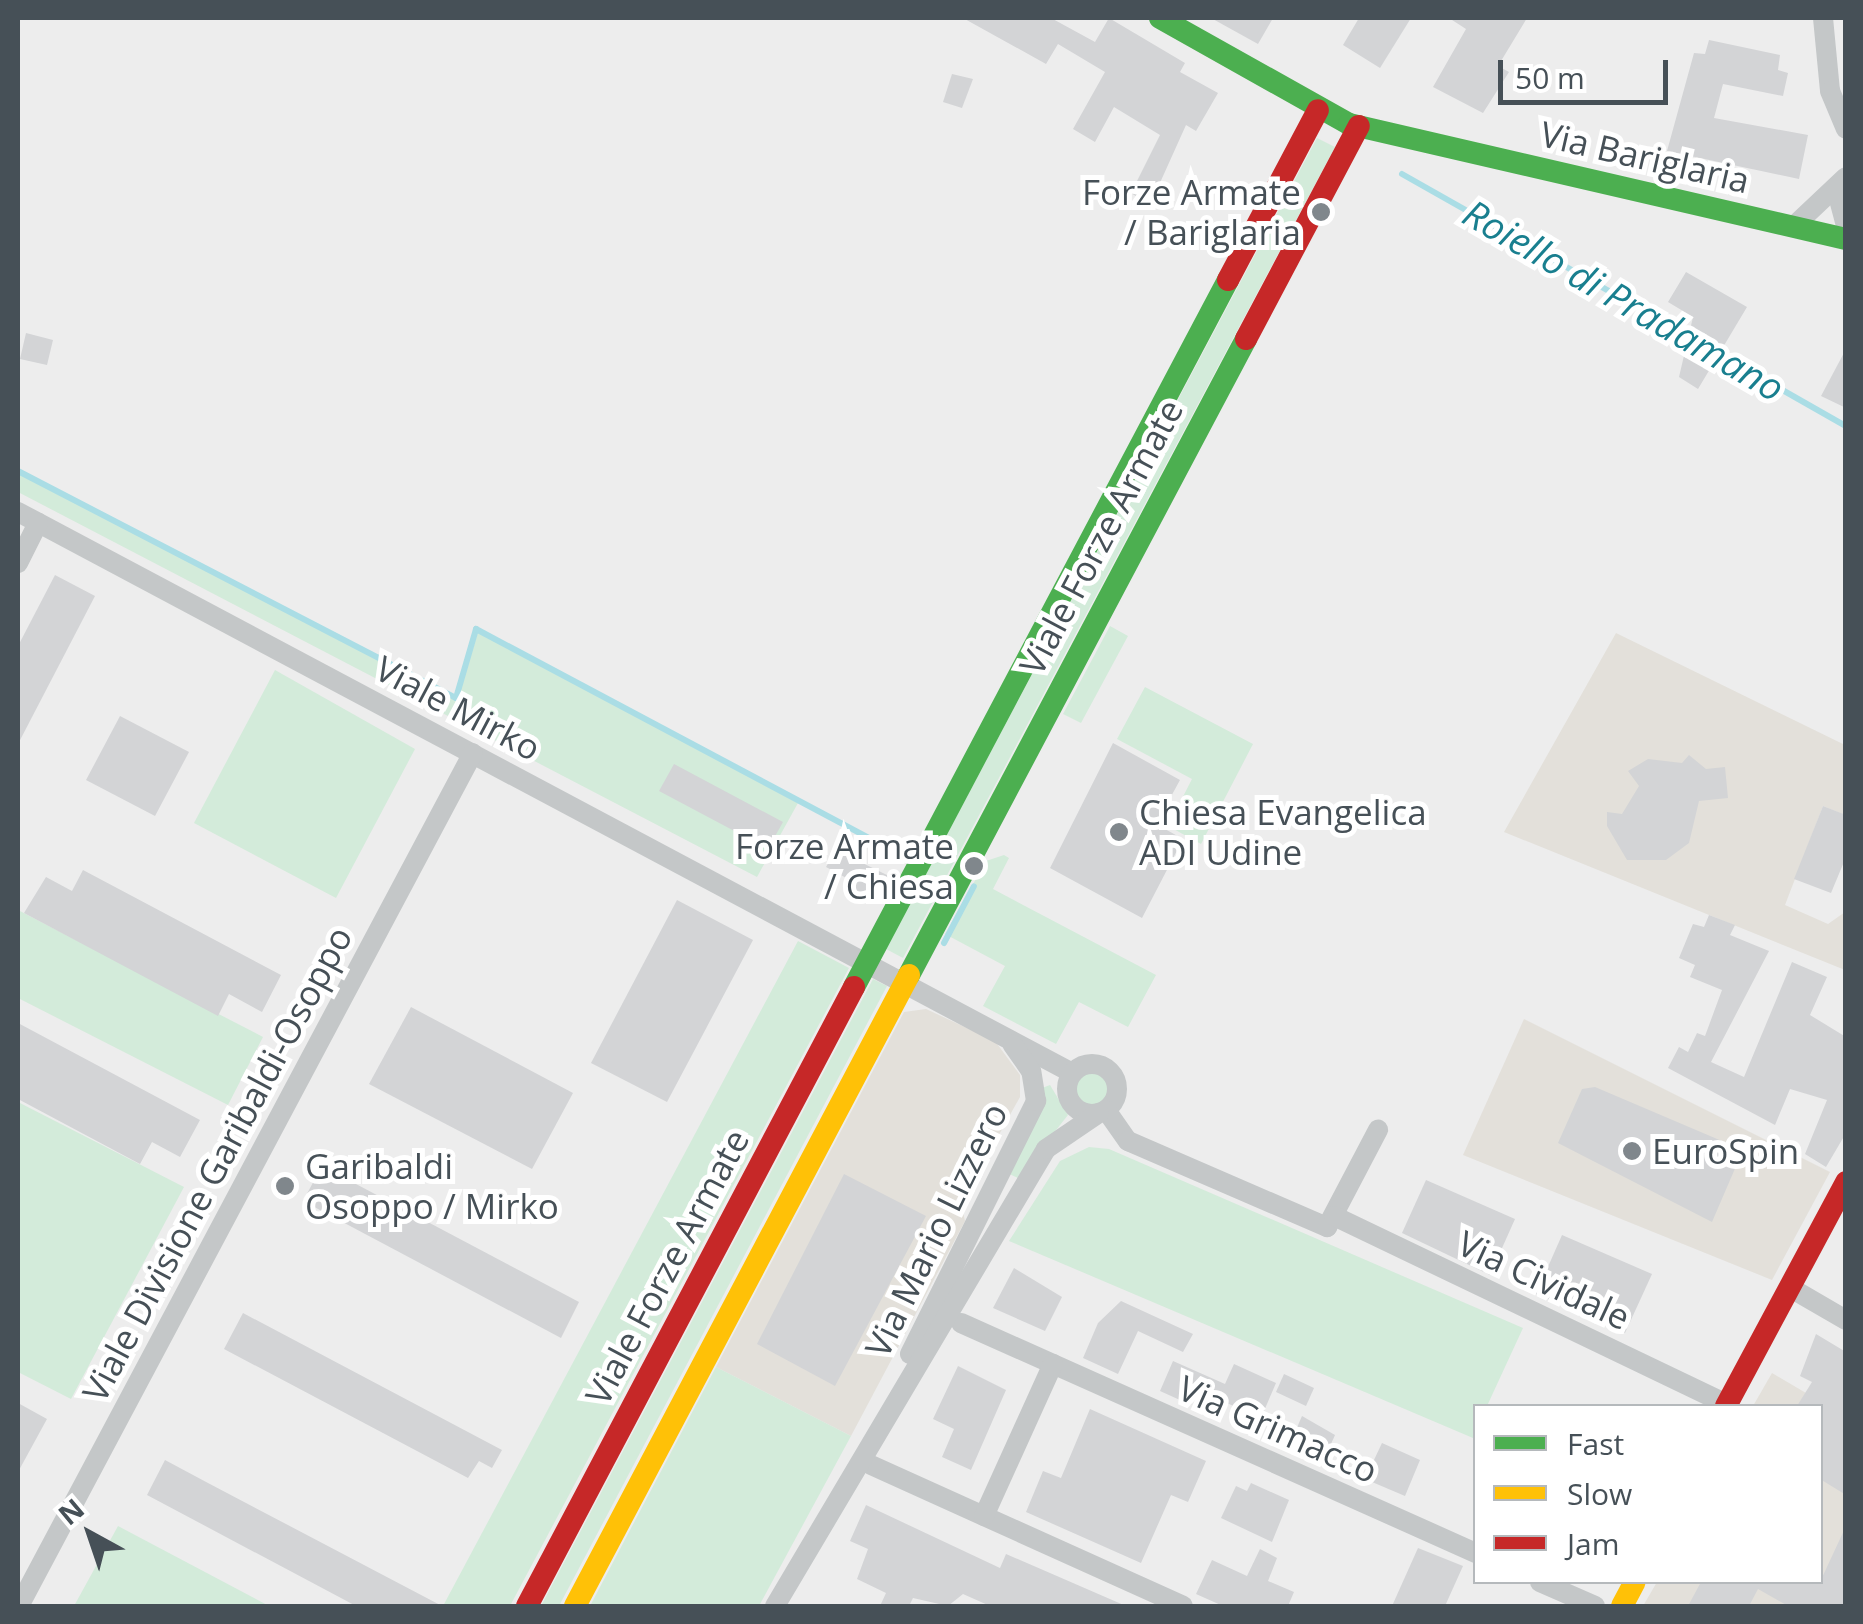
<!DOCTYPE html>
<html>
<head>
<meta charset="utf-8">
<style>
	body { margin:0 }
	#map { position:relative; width:1863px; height:1624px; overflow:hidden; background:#ededed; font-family:"Open Sans",sans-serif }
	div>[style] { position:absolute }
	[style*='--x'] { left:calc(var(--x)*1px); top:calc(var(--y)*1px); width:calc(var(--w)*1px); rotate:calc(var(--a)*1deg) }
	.commercial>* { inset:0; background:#e3e0da }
	.green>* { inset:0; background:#d3ebda }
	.round { border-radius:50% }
	.stream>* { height:6px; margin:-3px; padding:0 3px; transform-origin:3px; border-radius:3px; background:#aadde5 }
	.building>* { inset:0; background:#d3d4d6 }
	.street>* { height:20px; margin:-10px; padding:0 10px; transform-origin:10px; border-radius:10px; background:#c4c7c8 }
	.street>.ring { margin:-10px; padding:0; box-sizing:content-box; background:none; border:20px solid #c4c7c8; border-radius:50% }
	.fast>* { height:22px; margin:-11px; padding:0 11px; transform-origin:11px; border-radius:11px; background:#4caf50 }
	.slow>* { height:22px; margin:-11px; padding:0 11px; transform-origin:11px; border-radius:11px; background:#ffc107 }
	.jam>* { height:22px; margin:-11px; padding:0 11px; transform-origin:11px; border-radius:11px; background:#c62828 }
	.dots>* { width:28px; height:28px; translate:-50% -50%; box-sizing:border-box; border:5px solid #fff; border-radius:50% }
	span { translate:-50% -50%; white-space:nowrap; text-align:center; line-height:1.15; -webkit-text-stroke:10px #fff; paint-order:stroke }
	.street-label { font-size:35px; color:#465057 }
	.poi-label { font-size:35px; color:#465057 }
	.right { translate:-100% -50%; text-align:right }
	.left { translate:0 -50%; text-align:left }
	.water-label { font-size:38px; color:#197f8f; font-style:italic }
	.frame { position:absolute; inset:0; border:20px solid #465057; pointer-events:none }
	.legend { position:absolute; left:1473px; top:1404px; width:350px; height:180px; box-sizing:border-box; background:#fff; border:2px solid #b5b9bc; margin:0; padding:12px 18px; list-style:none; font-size:30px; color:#465057 }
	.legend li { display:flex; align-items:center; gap:20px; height:50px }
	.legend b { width:50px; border:2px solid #b5b9bc }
	.north { position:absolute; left:40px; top:1484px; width:100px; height:100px; -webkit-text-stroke:8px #fff; paint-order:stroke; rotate:320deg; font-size:28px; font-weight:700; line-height:40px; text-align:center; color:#465057 }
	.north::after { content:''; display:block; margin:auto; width:35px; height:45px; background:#465057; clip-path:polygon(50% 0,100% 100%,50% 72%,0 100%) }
	.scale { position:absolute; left:1498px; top:60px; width:170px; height:45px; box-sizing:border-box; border:5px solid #465057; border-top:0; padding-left:12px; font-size:30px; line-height:35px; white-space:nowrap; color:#465057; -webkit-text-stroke:8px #fff; paint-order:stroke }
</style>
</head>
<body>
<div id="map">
	<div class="commercial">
		<i style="clip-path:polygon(1616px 633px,1845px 745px,1845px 815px,1823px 806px,1785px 905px,1828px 924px,1845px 912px,1845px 970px,1504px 832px)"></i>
		<i style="clip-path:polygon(926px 1009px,995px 1041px,1020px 1075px,1020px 1097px,961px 1203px,965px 1221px,851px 1436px,716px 1367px,904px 1012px)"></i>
		<i style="clip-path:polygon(1524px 1019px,1830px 1172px,1772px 1280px,1463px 1155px)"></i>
		<i style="clip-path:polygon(1772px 1373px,1845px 1416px,1845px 1606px,1643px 1606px,1657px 1582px,1820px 1582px,1820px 1406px,1753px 1406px)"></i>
	</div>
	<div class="green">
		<i style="clip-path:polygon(1317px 138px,1335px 147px,903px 958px,886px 949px)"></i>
		<i style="clip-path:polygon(18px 469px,457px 701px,478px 632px,798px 803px,757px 877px,18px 492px)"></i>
		<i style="clip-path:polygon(1110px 626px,1128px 636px,1081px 723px,1063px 714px)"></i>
		<i style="clip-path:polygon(275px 670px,415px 749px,336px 898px,194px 823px)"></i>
		<i style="clip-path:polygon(1145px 687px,1253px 744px,1201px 844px,1168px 826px,1192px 779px,1117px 739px)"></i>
		<i style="clip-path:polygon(1004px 855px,1009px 858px,993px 889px,1156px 975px,1128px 1027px,1079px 1002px,1056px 1044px,983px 1006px,1005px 966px,945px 934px,986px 861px)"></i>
		<i style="clip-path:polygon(18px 910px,263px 1037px,228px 1105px,18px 998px)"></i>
		<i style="clip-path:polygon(798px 941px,849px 968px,510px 1606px,443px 1606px)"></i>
		<i style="clip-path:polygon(873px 979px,887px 986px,559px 1606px,541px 1606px)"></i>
		<i class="round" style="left:1074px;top:1071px;width:36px;height:36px"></i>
		<i style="clip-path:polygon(1050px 1085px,1068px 1115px,1018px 1178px,1007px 1173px,1042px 1088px)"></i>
		<i style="clip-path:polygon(18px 1102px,184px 1187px,71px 1399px,18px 1372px)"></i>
		<i style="clip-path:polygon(1089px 1147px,1109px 1149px,1523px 1328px,1487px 1406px,1476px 1406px,1473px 1438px,1009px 1241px,1060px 1161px)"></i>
		<i style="clip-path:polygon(716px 1367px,851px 1436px,759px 1606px,590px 1606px)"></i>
		<i style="clip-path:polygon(118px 1526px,269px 1606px,74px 1606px)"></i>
	</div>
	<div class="stream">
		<i style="--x:1402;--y:174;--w:333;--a:29.5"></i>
		<i style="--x:1712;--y:350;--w:154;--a:29.6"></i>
		<i style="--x:18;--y:471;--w:493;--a:27.4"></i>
		<i style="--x:456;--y:698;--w:72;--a:-73.8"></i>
		<i style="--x:476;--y:629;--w:480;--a:28"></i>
		<i style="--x:944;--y:943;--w:64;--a:-62.2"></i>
	</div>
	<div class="building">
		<i style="clip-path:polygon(963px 18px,1051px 18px,1095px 42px,1109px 18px,1185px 63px,1180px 72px,1218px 93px,1196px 131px,1186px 125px,1150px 205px,1131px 193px,1160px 135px,1114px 107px,1095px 142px,1073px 129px,1105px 72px,1058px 44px,1046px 64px)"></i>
		<i style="clip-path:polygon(1211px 18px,1273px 18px,1258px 44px)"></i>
		<i style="clip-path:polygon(1359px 18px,1411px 18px,1380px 68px,1343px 45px)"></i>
		<i style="clip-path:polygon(1449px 18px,1527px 18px,1498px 66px,1509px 72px,1483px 113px,1433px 87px,1466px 29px)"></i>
		<i style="clip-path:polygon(1709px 40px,1780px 55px,1778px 70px,1788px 73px,1783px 96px,1723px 84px,1714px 118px,1808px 135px,1799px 179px,1667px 151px,1694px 53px,1705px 54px)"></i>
		<i style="clip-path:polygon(952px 74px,973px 79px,962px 108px,943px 102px)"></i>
		<i style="clip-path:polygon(1686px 272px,1747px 307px,1698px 389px,1679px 377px,1693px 317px,1668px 302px)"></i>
		<i style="clip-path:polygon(26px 333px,53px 340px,47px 365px,20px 359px)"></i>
		<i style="clip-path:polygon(1846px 349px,1846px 408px,1821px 396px)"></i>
		<i style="clip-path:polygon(55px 575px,95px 596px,18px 744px,18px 646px)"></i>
		<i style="clip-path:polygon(120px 716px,189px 752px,155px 816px,86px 780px)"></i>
		<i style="clip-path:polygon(1113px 743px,1180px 780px,1156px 824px,1183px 839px,1142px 918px,1050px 868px)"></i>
		<i style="clip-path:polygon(1689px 755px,1706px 769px,1725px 767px,1728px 798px,1699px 801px,1689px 843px,1666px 860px,1627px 860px,1607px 826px,1607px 812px,1622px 814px,1639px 786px,1628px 771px,1648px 759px,1682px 763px)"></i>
		<i style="clip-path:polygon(674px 764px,783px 822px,768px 849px,659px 791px)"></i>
		<i style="clip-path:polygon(1823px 806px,1846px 815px,1846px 857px,1831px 893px,1794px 879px)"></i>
		<i style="clip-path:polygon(836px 850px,891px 877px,879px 901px,845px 888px,850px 880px,826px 867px)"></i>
		<i style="clip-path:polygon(83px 870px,281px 975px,262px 1012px,229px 994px,218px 1016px,24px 913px,46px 877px,72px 891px)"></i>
		<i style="clip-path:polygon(677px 900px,753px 940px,667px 1102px,591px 1063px)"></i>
		<i style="clip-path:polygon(1709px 915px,1735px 925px,1730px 935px,1769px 951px,1711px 1062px,1744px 1077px,1792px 962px,1827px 977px,1810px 1015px,1846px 1037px,1846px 1133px,1826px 1167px,1805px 1154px,1827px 1100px,1790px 1089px,1775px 1125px,1668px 1068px,1679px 1047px,1688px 1052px,1697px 1033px,1705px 1036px,1722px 990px,1690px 977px,1695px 965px,1679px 958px,1693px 924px,1704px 927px)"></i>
		<i style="clip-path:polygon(411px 1007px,573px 1093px,532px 1169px,369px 1084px)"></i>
		<i style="clip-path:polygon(18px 1023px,200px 1120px,180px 1157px,152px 1142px,140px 1164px,18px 1099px)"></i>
		<i style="clip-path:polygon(1595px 1087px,1743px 1150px,1712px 1222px,1558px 1143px,1582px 1089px)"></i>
		<i style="clip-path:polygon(322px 1166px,579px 1302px,561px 1338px,303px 1201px)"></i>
		<i style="clip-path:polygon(844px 1174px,926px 1216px,835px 1386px,757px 1344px)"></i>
		<i style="clip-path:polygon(1426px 1180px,1515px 1219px,1490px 1275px,1402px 1233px)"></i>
		<i style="clip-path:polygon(1562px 1235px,1652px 1274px,1625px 1333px,1536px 1294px)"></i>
		<i style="clip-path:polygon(1014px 1268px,1062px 1297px,1045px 1331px,993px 1308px)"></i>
		<i style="clip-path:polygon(1121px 1301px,1193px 1334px,1183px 1352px,1138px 1331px,1118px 1374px,1083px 1358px,1098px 1323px)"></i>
		<i style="clip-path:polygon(243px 1313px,502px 1450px,492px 1468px,479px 1461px,468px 1478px,224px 1349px)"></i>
		<i style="clip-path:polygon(1816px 1334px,1846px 1352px,1846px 1495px,1820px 1479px,1820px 1406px,1797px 1406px,1812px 1382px,1800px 1376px)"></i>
		<i style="clip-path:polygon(1173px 1361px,1225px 1384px,1234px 1364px,1276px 1383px,1261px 1418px,1197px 1390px,1191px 1405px,1160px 1391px)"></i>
		<i style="clip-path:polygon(958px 1366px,1006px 1390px,971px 1470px,942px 1457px,954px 1429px,933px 1419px)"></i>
		<i style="clip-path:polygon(1284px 1374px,1314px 1388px,1306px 1406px,1276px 1392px)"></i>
		<i style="clip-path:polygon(18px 1403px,47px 1419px,18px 1472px)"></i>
		<i style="clip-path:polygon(1090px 1409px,1206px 1461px,1188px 1502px,1171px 1495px,1141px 1563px,1026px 1512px,1043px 1471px,1061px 1478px)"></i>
		<i style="clip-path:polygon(1302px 1416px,1335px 1435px,1323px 1462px,1289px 1446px)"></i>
		<i style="clip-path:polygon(1382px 1443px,1420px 1460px,1405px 1496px,1365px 1479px)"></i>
		<i style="clip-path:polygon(165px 1460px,208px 1483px,442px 1606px,356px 1606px,147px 1495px)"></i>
		<i style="clip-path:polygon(1251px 1483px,1289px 1500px,1272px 1542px,1221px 1518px,1236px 1486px,1247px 1491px)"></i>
		<i style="clip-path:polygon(866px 1505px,1000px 1568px,1006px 1554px,1126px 1606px,990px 1606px,963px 1594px,948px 1606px,913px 1598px,909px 1606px,880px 1606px,886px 1593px,857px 1579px,868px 1549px,850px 1541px)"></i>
		<i style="clip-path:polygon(1846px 1526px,1846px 1606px,1788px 1606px,1758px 1589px,1749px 1606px,1688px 1606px,1701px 1582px,1820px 1582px)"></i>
		<i style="clip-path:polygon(1418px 1548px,1463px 1566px,1445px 1606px,1392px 1606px)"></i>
		<i style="clip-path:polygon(1260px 1549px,1277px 1558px,1268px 1581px,1294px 1592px,1288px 1606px,1223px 1606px,1196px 1594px,1212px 1560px,1247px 1576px)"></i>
	</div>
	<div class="street">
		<i style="--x:1823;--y:18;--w:73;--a:84.5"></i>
		<i style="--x:1830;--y:91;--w:41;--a:67.2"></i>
		<i style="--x:1837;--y:192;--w:35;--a:75"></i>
		<i style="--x:1794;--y:226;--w:71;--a:-43.3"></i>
		<i style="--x:18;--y:512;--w:1194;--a:28.02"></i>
		<i style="--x:18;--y:563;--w:45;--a:-63.4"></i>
		<i class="ring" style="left:1067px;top:1064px;width:30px;height:30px"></i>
		<i style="--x:1106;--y:1110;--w:38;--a:55"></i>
		<i style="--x:1128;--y:1141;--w:217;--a:23.4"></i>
		<i style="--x:1327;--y:1227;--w:110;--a:-62.3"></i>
		<i style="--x:1334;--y:1216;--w:436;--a:25.6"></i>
		<i style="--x:1789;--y:1287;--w:66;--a:30.1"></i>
		<i style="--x:961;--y:1323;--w:564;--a:24.07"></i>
		<i style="--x:910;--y:1354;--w:283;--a:-63.5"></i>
		<i style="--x:1036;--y:1101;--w:30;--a:-99"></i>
		<i style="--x:1031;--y:1071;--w:32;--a:-125"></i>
		<i style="--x:871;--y:1465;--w:342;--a:24.3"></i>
		<i style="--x:984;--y:1516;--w:167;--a:-65.6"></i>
		<i style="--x:1540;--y:1582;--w:60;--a:23.6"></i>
		<i style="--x:19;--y:1606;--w:966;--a:-61.98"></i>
		<i style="--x:775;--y:1606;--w:531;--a:-59.33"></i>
		<i style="--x:1046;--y:1149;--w:64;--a:-34.2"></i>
	</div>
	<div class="fast">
		<i style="--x:1160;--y:18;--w:217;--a:29.3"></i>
		<i style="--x:1349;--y:124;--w:510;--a:13.03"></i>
		<i style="--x:909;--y:975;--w:720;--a:-62.08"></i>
		<i style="--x:854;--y:987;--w:800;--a:-62.12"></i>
	</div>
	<div class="slow">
		<i style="--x:575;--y:1606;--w:714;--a:-62.11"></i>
		<i style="--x:1622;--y:1606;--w:27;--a:-62"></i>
	</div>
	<div class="jam">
		<i style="--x:1228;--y:280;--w:192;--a:-62.1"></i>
		<i style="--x:1246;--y:339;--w:241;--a:-62.1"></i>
		<i style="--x:1726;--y:1406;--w:254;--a:-61.8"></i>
		<i style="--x:527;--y:1606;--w:700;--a:-62.15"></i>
	</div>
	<div class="dots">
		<i style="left:1321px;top:212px;background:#80878c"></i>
		<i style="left:1119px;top:832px;background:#80878c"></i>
		<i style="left:974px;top:866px;background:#80878c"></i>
		<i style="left:1632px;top:1151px;background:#80878c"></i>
		<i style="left:285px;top:1186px;background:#80878c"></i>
	</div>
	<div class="street-label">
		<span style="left:1645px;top:157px;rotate:13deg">Via Bariglaria</span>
		<span style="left:1101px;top:537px;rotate:-62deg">Viale Forze Armate</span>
		<span style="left:458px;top:708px;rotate:28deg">Viale Mirko</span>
		<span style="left:217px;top:1164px;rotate:-62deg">Viale Divisione Garibaldi-Osoppo</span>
		<span style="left:936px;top:1230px;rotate:-64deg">Via Mario Lizzero</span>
		<span style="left:667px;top:1267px;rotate:-62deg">Viale Forze Armate</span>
		<span style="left:1544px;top:1280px;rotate:25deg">Via Cividale</span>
		<span style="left:1278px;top:1429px;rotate:24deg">Via Grimacco</span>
	</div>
	<div class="poi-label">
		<span class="right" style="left:1301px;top:212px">Forze Armate<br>/ Bariglaria</span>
		<span class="left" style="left:1139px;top:832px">Chiesa Evangelica<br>ADI Udine</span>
		<span class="right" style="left:954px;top:866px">Forze Armate<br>/ Chiesa</span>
		<span class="left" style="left:1652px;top:1151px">EuroSpin</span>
		<span class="left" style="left:305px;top:1186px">Garibaldi<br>Osoppo / Mirko</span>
	</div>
	<div class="water-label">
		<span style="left:1624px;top:300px;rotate:30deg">Roiello di Pradamano</span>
	</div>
	<div class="frame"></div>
	<ul class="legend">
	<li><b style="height:12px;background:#4caf50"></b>Fast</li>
	<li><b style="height:12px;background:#ffc107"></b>Slow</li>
	<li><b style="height:12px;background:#c62828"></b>Jam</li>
	</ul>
	<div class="north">N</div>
	<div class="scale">50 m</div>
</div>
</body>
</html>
